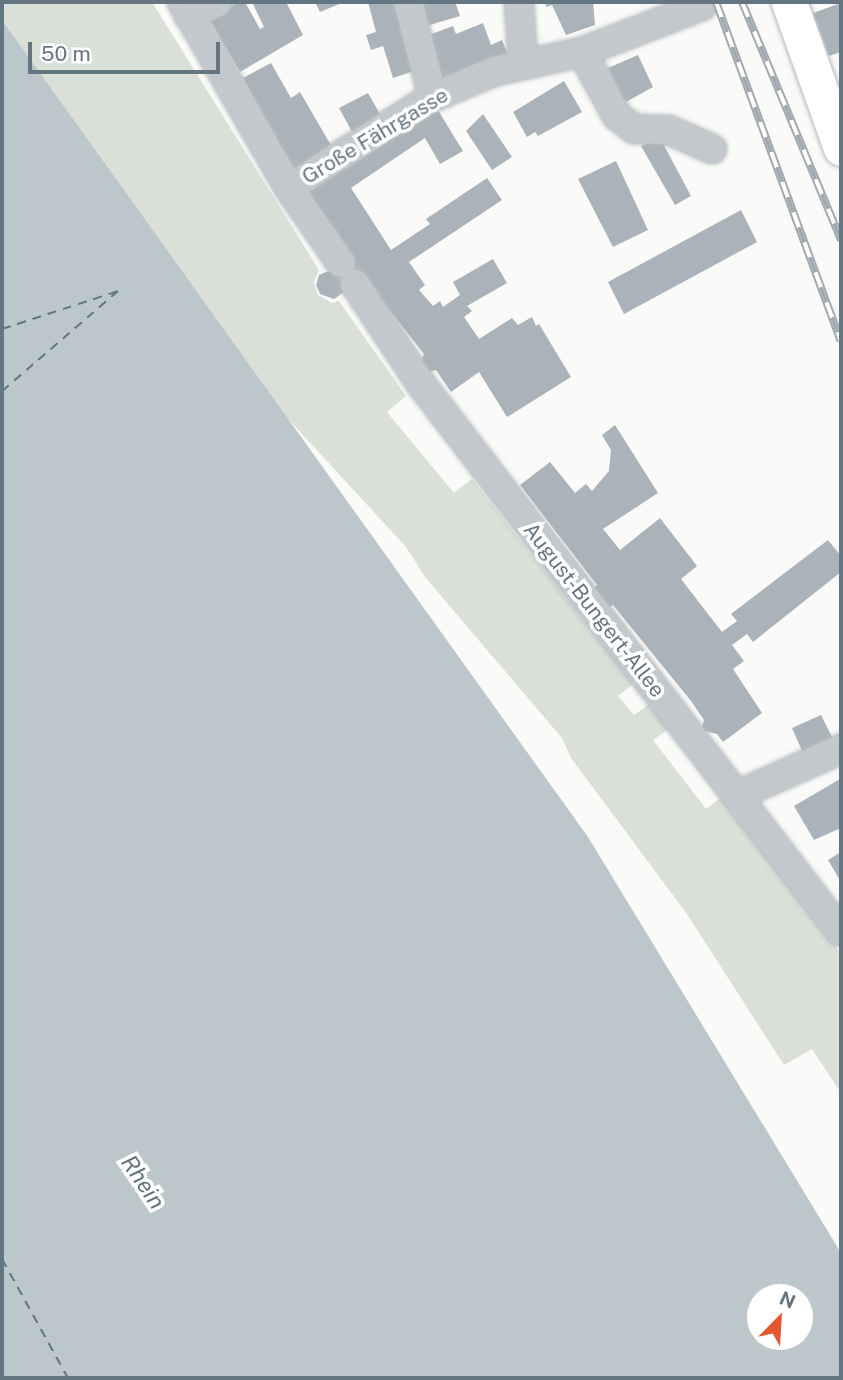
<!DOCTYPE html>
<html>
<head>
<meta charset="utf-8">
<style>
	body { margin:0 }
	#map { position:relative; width:843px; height:1380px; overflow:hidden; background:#fafaf8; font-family:"Public Sans",sans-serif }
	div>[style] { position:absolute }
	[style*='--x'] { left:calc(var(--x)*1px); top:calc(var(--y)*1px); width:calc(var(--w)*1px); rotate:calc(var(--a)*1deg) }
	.green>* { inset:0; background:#dadfd7 }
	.water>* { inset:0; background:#bbc7cb }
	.ferry>* { height:2px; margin-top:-1px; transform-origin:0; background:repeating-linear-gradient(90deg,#60757c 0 9px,transparent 0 16px) }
	.building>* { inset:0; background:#aab3b9 }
	.roads { filter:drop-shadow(0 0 2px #b5babe) drop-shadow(0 0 2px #b5babe) }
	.minor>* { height:28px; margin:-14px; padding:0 14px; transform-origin:14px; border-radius:14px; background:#c3c8cc }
	.major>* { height:35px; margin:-17.5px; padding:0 17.5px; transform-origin:17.5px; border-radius:17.5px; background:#fff }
	.rail>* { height:8px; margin-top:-4px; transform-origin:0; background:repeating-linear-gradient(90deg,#fff 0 16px,#a2aab0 0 32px); box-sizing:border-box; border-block:2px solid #a2aab0 }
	span { translate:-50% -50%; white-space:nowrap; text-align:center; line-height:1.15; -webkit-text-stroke:7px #fff; paint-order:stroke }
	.street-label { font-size:21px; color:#657683 }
	.water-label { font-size:23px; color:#60757c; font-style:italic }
	.frame { position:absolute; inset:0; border:4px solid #657683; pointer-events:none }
	.north { position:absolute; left:745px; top:1282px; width:70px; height:70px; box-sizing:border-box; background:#fff; border:2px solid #c1c8cd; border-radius:50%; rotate:24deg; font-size:19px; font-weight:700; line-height:28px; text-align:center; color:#657683 }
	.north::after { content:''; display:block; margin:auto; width:24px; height:32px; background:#e4572e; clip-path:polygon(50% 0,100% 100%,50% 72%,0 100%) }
	.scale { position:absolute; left:28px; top:42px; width:192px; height:32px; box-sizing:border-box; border:4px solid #657683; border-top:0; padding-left:9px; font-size:21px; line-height:24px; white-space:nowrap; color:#657683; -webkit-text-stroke:5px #fff; paint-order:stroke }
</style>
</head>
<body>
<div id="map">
	<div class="green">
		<i style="clip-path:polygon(2px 2px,152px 2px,319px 270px,314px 282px,318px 295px,332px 303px,339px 301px,406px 396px,387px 412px,454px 493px,472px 479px,633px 684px,618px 696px,634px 715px,650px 704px,670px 728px,653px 740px,706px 809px,722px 797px,841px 954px,841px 1093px,812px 1049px,784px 1065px,687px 914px,571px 758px,562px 738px,425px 577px,406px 547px,281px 411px,2px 20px)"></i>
	</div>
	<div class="water">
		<i style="clip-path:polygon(evenodd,2px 20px,588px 837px,841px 1253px,841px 1378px,2px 1378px,2px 20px,759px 1296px,801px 1296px,801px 1338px,759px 1338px,759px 1296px)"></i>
	</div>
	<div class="ferry">
		<i style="--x:2;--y:329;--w:122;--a:-18.1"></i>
		<i style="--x:118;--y:291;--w:153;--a:139.2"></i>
		<i style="--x:2;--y:1259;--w:136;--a:61"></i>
	</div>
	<div class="building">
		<i style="clip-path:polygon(239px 2px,245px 2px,260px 29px,264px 27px,252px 2px,286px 2px,303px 35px,240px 72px,208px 17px)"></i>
		<i style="clip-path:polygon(315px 2px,344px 2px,320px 12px)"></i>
		<i style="clip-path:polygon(368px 2px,399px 2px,420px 69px,393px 78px,383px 46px,371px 50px,366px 35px,376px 32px)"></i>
		<i style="clip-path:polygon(417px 2px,455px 2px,460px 16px,423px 27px)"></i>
		<i style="clip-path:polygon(545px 2px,593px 2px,595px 25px,566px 35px,552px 5px,546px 7px)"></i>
		<i style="clip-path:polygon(841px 3px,841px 52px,829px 56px,813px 13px)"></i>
		<i style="clip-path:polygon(483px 23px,491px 45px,502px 40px,509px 57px,437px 80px,426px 36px,453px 26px,456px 34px)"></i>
		<i style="clip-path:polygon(638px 55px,653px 87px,624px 103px,608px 68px)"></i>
		<i style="clip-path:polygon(271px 63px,291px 98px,300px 92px,336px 154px,298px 177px,243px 78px)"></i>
		<i style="clip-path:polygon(564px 81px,582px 112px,538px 136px,535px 132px,527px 137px,513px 112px)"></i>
		<i style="clip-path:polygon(368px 93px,385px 123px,356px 139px,339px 108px)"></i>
		<i style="clip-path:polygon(433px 102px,463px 151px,440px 164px,425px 138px,351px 188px,391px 250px,430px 224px,426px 219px,487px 178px,502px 200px,409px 262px,425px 285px,419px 290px,433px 306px,440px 301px,443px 307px,460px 295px,453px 282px,493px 259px,507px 283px,467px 306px,472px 311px,464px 317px,479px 339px,512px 318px,518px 325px,532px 317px,536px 326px,539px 324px,571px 377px,507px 417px,479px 372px,451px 392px,436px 370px,429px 372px,421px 361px,424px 354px,364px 278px,334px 299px,320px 294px,316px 285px,319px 275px,333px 269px,301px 186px)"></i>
		<i style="clip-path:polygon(483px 114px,512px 157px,492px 170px,466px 131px)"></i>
		<i style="clip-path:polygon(659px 136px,691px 196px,675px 205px,641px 146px)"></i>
		<i style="clip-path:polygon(616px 161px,648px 230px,613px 247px,578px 179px)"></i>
		<i style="clip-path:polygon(741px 210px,757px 242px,624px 314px,608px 282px)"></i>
		<i style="clip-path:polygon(615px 425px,658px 493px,603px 529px,620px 550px,660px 518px,697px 566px,681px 579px,722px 632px,737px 621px,731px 614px,828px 540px,841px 556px,841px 572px,753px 642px,747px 634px,732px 645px,744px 661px,733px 669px,762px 713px,723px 742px,717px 734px,701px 730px,704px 720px,691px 701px,613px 605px,609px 607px,593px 589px,597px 585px,520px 485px,550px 462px,575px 493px,586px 484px,592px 491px,609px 471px,611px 450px,602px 435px)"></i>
		<i style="clip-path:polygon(821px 715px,833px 739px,803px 753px,792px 728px)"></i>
		<i style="clip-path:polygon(840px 779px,841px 828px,814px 840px,794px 806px)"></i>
		<i style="clip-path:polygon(841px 852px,841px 882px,828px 860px)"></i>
	</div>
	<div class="roads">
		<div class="minor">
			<i style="--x:182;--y:2;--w:215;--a:60.1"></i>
			<i style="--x:289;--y:188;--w:91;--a:55.3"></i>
			<i style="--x:408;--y:2;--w:98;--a:75.3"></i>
			<i style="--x:519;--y:2;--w:61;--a:86.2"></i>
			<i style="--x:189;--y:16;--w:32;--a:-26"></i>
			<i style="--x:582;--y:52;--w:73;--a:61.3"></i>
			<i style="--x:617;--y:116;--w:21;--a:37"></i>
			<i style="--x:634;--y:129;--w:35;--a:2"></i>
			<i style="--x:669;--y:130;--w:47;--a:23.8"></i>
			<i style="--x:289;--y:188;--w:170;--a:-32.3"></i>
			<i style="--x:433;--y:97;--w:67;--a:-22.8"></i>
			<i style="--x:495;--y:71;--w:89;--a:-12.3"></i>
			<i style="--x:582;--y:52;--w:129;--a:-21"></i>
			<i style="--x:355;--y:284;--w:120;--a:56.6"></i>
			<i style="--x:421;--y:384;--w:690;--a:52.53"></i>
			<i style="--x:738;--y:795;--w:113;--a:-24.1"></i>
		</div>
		<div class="major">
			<i style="--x:789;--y:2;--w:155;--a:70.4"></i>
		</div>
	</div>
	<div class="rail">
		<i style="--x:716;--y:2;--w:361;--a:69.8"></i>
		<i style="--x:742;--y:2;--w:258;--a:67.4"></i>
	</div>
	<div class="street-label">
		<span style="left:375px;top:136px;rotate:-31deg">Große Fährgasse</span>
		<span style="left:594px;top:610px;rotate:52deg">August-Bungert-Allee</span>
	</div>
	<div class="water-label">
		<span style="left:143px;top:1182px;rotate:56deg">Rhein</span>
	</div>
	<div class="frame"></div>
	<div class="north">N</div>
	<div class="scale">50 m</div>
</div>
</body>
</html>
